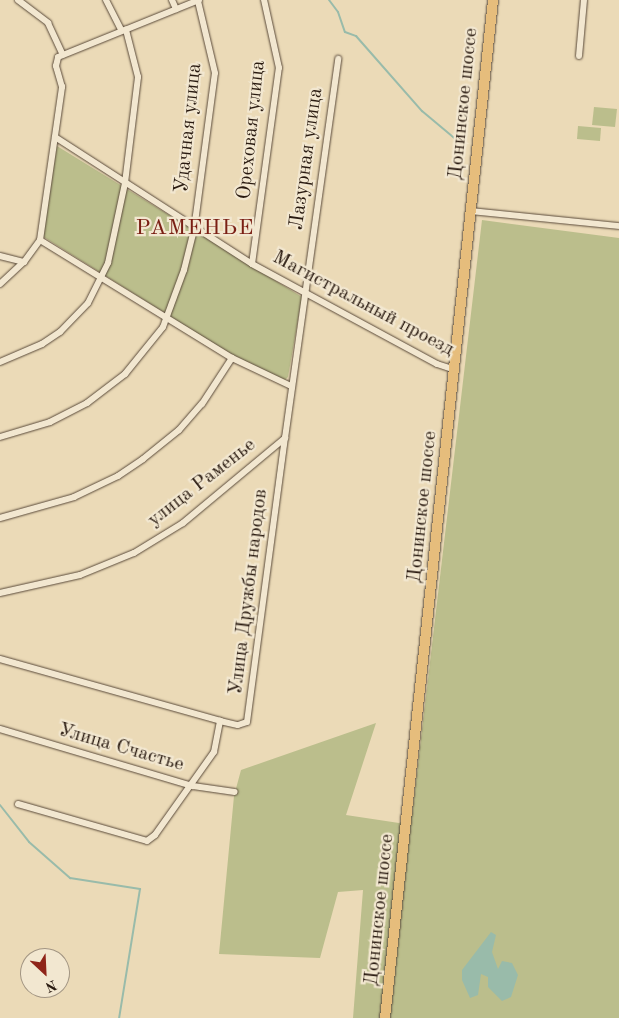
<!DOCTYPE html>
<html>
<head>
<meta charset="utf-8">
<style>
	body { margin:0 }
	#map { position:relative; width:619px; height:1018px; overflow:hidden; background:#ebdab7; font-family:"Old Standard TT",serif }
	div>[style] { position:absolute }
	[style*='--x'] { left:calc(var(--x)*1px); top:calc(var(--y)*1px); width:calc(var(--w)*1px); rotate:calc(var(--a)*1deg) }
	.green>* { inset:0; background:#bbbe8c }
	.water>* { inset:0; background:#9ba }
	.stream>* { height:2px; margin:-1px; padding:0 1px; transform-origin:1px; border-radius:1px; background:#9ba }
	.roads { filter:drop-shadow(0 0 1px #5a4a3a) drop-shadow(0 0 1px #5a4a3a) }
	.street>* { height:6px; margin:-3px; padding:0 3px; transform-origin:3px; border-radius:3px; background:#f2e7d0 }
	.primary>* { height:10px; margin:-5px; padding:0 5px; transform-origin:5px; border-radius:5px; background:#e6bd7c }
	span { translate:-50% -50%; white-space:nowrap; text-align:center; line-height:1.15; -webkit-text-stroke:4.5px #f2e7d0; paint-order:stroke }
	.street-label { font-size:20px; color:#291a10 }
	.quarter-label { font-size:22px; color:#7a1f14; letter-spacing:1px }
	.north { position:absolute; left:20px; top:948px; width:50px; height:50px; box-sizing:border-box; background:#f2e7d0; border:1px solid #a29583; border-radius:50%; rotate:155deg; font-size:14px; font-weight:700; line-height:20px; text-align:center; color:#291a10 }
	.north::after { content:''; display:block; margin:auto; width:18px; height:22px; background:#8f2418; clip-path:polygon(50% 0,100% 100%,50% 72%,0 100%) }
</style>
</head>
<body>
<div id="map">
	<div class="green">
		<i style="clip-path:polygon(594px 107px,617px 109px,615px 127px,592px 125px)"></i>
		<i style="clip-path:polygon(578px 126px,601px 128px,600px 141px,577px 139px)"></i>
		<i style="clip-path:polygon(57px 146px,302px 297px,288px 377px,284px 381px,235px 357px,42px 236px)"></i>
		<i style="clip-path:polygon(482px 220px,619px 238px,619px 1018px,353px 1018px,363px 890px,338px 892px,320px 958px,219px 954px,234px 796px,241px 770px,376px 723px,346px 815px,399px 823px,412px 815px)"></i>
	</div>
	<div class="water">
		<i style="clip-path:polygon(491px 932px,496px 935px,492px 952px,498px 969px,502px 961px,512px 963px,518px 975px,511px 997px,502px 1001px,488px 987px,488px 977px,481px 974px,478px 995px,470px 998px,462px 980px,462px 970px)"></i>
	</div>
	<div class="stream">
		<i style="--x:329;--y:0;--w:15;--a:53"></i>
		<i style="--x:338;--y:12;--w:21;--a:71"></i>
		<i style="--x:345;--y:32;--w:12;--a:20"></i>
		<i style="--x:356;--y:36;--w:100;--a:48.7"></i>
		<i style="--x:422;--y:111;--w:48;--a:40"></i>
		<i style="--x:0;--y:805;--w:47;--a:51.9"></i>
		<i style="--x:29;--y:842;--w:55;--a:41.3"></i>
		<i style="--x:70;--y:878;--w:71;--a:8.9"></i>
		<i style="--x:140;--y:889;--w:131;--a:99.2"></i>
	</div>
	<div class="roads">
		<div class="street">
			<i style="--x:18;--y:0;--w:38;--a:37"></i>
			<i style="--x:48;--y:23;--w:35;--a:65"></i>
			<i style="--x:106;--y:0;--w:34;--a:63"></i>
			<i style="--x:172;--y:0;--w:10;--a:66"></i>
			<i style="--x:579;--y:56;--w:56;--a:-84.9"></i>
			<i style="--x:55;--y:137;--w:234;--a:32.8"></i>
			<i style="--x:252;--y:264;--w:210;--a:28.4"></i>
			<i style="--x:437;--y:364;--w:19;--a:18"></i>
			<i style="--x:471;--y:211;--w:149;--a:5.8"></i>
			<i style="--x:40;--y:240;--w:155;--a:-81.8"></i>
			<i style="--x:62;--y:87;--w:22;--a:-106"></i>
			<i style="--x:56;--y:66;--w:9;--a:-77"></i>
			<i style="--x:58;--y:57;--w:152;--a:-22"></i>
			<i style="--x:40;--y:240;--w:225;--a:31.6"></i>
			<i style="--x:232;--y:358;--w:65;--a:25.4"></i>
			<i style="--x:0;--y:256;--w:25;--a:14"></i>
			<i style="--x:252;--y:264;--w:198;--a:-82.2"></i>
			<i style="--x:279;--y:68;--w:70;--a:-102.4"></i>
			<i style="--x:0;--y:284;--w:33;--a:-43"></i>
			<i style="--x:24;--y:262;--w:27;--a:-54"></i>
			<i style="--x:0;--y:362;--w:46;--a:-23.2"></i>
			<i style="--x:42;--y:344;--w:22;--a:-34"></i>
			<i style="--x:60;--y:332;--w:40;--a:-46"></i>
			<i style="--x:88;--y:303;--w:45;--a:-63.4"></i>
			<i style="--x:108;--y:263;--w:82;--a:-78"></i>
			<i style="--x:125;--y:183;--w:107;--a:-83"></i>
			<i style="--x:138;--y:77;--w:49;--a:-104.3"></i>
			<i style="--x:0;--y:437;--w:52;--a:-16.7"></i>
			<i style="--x:50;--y:422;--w:42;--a:-27.2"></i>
			<i style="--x:87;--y:403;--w:48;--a:-37.3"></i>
			<i style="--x:125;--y:374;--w:60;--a:-51"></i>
			<i style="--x:163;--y:327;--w:61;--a:-69.8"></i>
			<i style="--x:184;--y:270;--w:41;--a:-76"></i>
			<i style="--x:194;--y:230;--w:158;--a:-82.4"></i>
			<i style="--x:215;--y:73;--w:74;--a:-103.3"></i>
			<i style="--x:0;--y:518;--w:77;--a:-15.8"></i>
			<i style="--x:74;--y:497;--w:49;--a:-25.5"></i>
			<i style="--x:118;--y:476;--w:30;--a:-34"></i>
			<i style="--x:143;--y:459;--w:46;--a:-38.9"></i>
			<i style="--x:179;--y:430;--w:35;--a:-49"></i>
			<i style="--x:202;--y:404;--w:55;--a:-56.9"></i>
			<i style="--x:0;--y:593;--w:82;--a:-12.7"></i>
			<i style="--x:80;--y:575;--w:58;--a:-22.2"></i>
			<i style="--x:134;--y:553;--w:57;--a:-31.5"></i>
			<i style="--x:183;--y:523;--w:133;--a:-39.8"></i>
			<i style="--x:285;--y:438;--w:383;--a:-82"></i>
			<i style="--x:0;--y:659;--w:229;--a:15.7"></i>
			<i style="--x:0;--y:729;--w:201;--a:16.5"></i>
			<i style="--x:193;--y:786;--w:42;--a:8.1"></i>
			<i style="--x:18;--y:804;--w:134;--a:16"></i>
			<i style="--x:147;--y:841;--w:10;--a:-37"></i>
			<i style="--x:155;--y:835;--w:102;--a:-54.6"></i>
			<i style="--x:214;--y:752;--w:32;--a:-79"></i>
			<i style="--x:220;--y:721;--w:18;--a:13"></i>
			<i style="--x:238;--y:725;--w:9;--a:-18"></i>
			<i style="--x:247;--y:722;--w:287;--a:-82.4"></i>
		</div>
		<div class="primary">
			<i style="--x:385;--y:1018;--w:1024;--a:-83.94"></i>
		</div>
	</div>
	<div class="street-label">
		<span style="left:464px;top:104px;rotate:-84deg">Донинское шоссе</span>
		<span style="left:189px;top:128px;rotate:-84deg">Удачная улица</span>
		<span style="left:252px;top:130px;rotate:-84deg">Ореховая улица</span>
		<span style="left:307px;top:159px;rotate:-82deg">Лазурная улица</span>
		<span style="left:363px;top:304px;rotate:28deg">Магистральный проезд</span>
		<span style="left:202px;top:483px;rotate:-38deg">улица Раменье</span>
		<span style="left:423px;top:507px;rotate:-84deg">Донинское шоссе</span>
		<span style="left:249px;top:592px;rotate:-83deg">Улица Дружбы народов</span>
		<span style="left:121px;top:748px;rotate:16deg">Улица Счастье</span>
		<span style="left:380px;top:910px;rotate:-84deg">Донинское шоссе</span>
	</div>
	<div class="quarter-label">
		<span style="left:195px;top:229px">РАМЕНЬЕ</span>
	</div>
	<div class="north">N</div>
</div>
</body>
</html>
